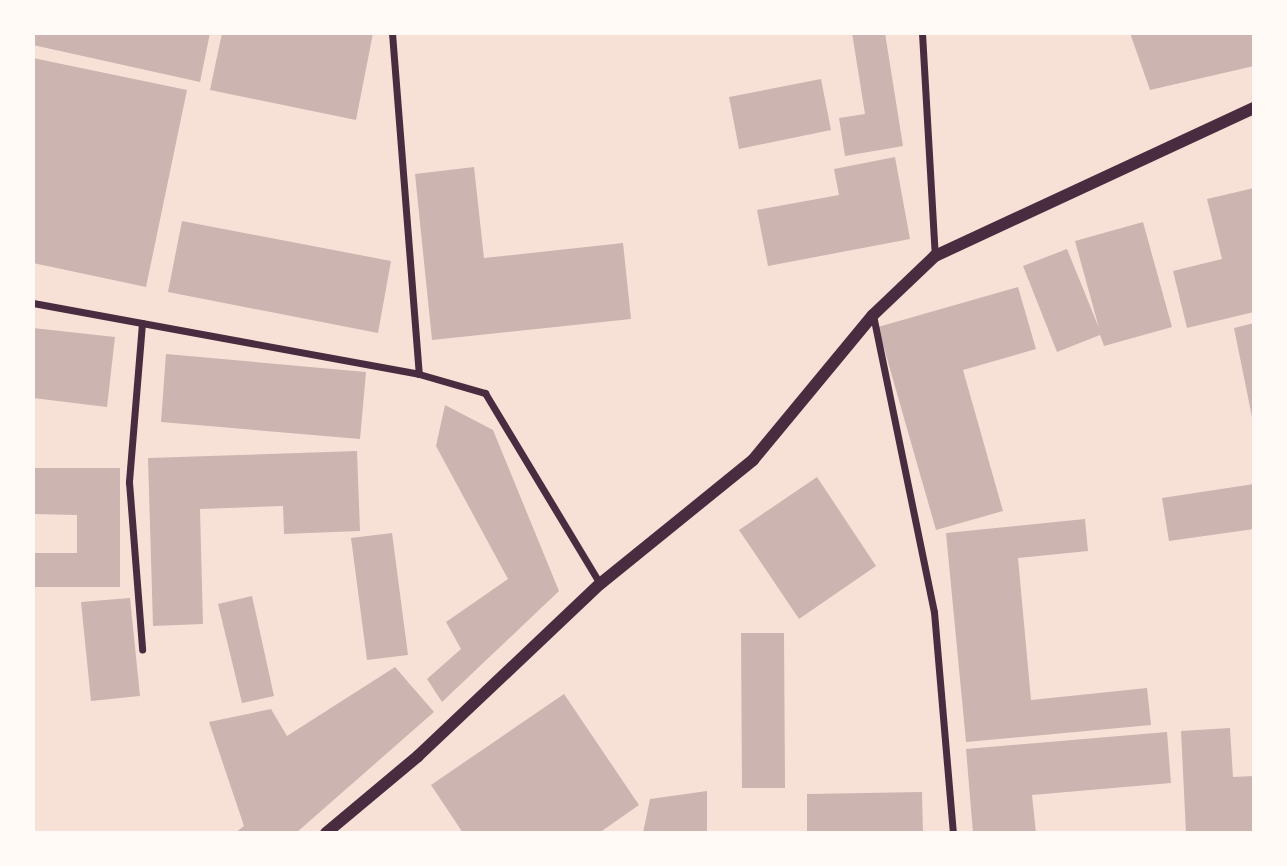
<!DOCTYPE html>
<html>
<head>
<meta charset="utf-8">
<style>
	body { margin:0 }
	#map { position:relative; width:1287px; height:866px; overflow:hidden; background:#f7e1d7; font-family:"Alegreya Sans",sans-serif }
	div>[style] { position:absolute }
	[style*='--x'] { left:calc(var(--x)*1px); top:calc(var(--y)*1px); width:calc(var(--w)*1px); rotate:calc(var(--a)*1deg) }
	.building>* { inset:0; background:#ccb4b1 }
	.minor>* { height:7px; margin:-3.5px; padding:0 3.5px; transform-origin:3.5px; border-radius:3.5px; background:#4a2c40 }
	.tertiary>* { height:12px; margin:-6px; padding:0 6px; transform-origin:6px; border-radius:6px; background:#4a2c40 }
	span { translate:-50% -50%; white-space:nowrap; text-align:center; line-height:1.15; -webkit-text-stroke:7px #fffaf5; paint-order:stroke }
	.frame { position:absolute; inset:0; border:35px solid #fffaf5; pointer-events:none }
</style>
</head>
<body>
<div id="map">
	<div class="building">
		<i style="clip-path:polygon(33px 33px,210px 33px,200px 82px,33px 45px)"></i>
		<i style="clip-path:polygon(222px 33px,373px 33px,356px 120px,210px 90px)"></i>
		<i style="clip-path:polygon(852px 33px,885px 33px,903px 146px,845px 156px,839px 118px,865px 114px)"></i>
		<i style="clip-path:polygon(1130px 33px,1254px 33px,1254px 66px,1150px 90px)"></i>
		<i style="clip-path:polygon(33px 58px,187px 90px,146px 287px,33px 263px)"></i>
		<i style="clip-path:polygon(821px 79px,831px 130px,739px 149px,729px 97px)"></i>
		<i style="clip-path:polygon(895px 157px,910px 239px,768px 266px,757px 210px,839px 195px,834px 169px)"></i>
		<i style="clip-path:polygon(474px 167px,484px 258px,623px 243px,631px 319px,432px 340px,415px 174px)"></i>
		<i style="clip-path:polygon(1254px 188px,1254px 312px,1187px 328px,1173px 271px,1222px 259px,1207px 199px)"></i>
		<i style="clip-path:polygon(182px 221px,391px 261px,378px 333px,168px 292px)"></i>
		<i style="clip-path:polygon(1143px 222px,1172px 327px,1104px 346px,1100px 335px,1057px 352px,1023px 266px,1067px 249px,1099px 328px,1075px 241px)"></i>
		<i style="clip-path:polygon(1018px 287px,1036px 349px,963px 370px,1003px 511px,936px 530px,878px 327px)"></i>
		<i style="clip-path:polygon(1254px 323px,1254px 422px,1253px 422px,1234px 328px)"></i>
		<i style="clip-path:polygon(33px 328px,115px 337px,107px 407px,33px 398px)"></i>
		<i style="clip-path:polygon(166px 354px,366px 372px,360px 439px,161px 422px)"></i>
		<i style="clip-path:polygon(445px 405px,493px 430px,559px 591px,442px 702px,427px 679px,461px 649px,446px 622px,508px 579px,436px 446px)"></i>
		<i style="clip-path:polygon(357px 451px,360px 531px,284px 534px,283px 506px,200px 509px,203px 624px,153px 626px,148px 458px)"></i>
		<i style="clip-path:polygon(33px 468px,120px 468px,120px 587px,33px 587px,33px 553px,77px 553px,77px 515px,33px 514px)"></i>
		<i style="clip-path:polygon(817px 477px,876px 566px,799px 619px,739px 530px)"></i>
		<i style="clip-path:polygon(1254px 484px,1254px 529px,1169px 541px,1162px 498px)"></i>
		<i style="clip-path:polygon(1085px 519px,1088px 551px,1018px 558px,1031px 700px,1147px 688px,1151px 725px,966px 742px,946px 533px)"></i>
		<i style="clip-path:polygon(392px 533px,408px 655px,367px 660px,351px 538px)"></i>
		<i style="clip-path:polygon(252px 596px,274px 696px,242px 703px,218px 604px)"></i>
		<i style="clip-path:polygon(130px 598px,140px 696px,91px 701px,81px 602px)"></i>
		<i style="clip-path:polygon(741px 633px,784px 633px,785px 788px,742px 788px)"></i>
		<i style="clip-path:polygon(395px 667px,434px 712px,296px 833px,235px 833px,244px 826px,209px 722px,271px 709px,287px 736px)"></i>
		<i style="clip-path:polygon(564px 694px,639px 805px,599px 833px,463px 833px,431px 785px)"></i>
		<i style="clip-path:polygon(1230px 728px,1233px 777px,1254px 776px,1254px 833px,1186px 833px,1181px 731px)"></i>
		<i style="clip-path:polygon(1167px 732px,1171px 783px,1032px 795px,1036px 833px,973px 833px,966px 749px)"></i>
		<i style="clip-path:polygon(707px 791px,707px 833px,643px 833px,650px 799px)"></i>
		<i style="clip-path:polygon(922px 792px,923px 833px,807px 833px,807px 794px)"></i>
	</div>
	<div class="minor">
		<i style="--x:392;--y:33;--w:342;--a:85.5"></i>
		<i style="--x:922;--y:33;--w:223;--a:86.7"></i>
		<i style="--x:33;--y:303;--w:392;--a:10.4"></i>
		<i style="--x:419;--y:374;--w:69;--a:16.1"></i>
		<i style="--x:485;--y:393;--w:223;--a:58.9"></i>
		<i style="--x:873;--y:315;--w:303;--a:78.4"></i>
		<i style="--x:934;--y:612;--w:222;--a:85.1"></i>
		<i style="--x:142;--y:323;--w:160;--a:94.7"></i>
		<i style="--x:129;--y:482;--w:168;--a:85.5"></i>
	</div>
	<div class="tertiary">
		<i style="--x:326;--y:833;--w:120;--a:-39.9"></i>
		<i style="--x:418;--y:756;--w:250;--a:-43.4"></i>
		<i style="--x:600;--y:584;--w:197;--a:-39"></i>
		<i style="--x:753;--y:460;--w:188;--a:-50.4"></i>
		<i style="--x:873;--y:315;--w:86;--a:-43.6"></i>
		<i style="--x:935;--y:256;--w:352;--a:-24.9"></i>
	</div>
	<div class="frame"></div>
</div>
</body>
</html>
